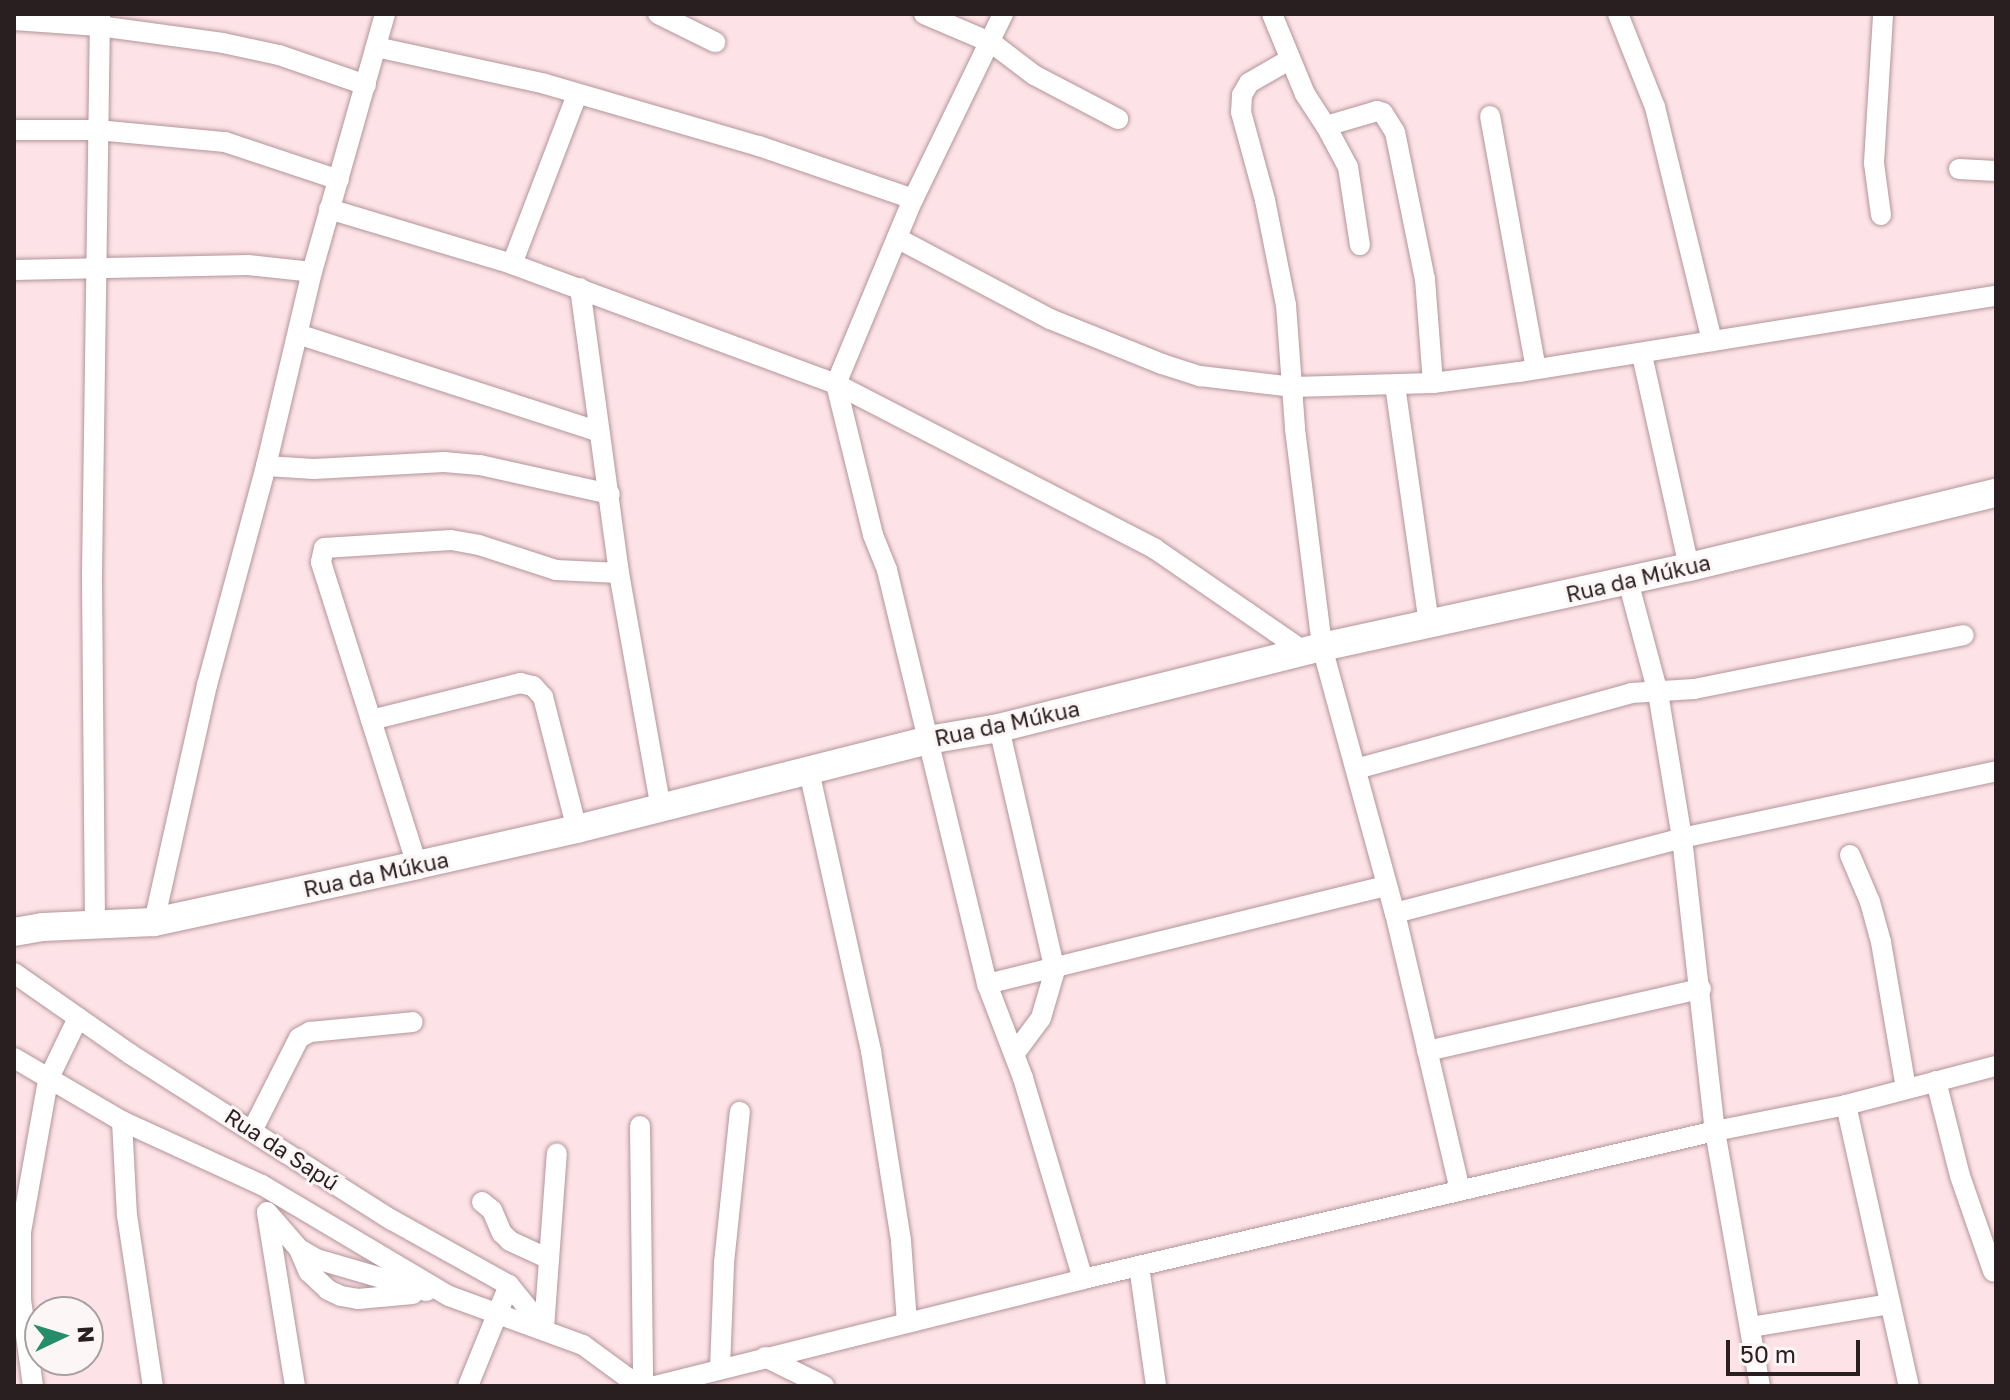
<!DOCTYPE html>
<html>
<head>
<meta charset="utf-8">
<style>
	body { margin:0 }
	#map { position:relative; width:2010px; height:1400px; overflow:hidden; background:#fde3e7; font-family:"Golos Text",sans-serif }
	div>[style] { position:absolute }
	[style*='--x'] { left:calc(var(--x)*1px); top:calc(var(--y)*1px); width:calc(var(--w)*1px); rotate:calc(var(--a)*1deg) }
	.roads { filter:drop-shadow(0 0 2px #b3959a) drop-shadow(0 0 2px #b3959a) }
	.street>* { height:20px; margin:-10px; padding:0 10px; transform-origin:10px; border-radius:10px; background:#fff }
	.secondary>* { height:28px; margin:-14px; padding:0 14px; transform-origin:14px; border-radius:14px; background:#fff }
	span { translate:-50% -50%; white-space:nowrap; text-align:center; line-height:1.15; -webkit-text-stroke:6px #fcf6f7; paint-order:stroke }
	.street-label { font-size:22px; color:#291e20 }
	.frame { position:absolute; inset:0; border:16px solid #291e20; pointer-events:none }
	.north { position:absolute; left:24px; top:1296px; width:80px; height:80px; box-sizing:border-box; background:#fcf6f7; border:2px solid #a8a0a1; border-radius:50%; rotate:86deg; font-size:22px; font-weight:700; line-height:32px; text-align:center; color:#291e20 }
	.north::after { content:''; display:block; margin:auto; width:28px; height:36px; background:#258d6a; clip-path:polygon(50% 0,100% 100%,50% 72%,0 100%) }
	.scale { position:absolute; left:1726px; top:1340px; width:134px; height:36px; box-sizing:border-box; border:4px solid #291e20; border-top:0; padding-left:10px; font-size:24px; line-height:28px; white-space:nowrap; color:#291e20; -webkit-text-stroke:6px #fcf6f7; paint-order:stroke }
</style>
</head>
<body>
<div id="map">
	<div class="roads">
		<div class="street">
			<i style="--x:658;--y:14;--w:64;--a:26.2"></i>
			<i style="--x:924;--y:14;--w:74;--a:23.1"></i>
			<i style="--x:992;--y:43;--w:53;--a:37.3"></i>
			<i style="--x:1034;--y:75;--w:95;--a:27.6"></i>
			<i style="--x:1003;--y:14;--w:206;--a:115.9"></i>
			<i style="--x:913;--y:199;--w:200;--a:112.6"></i>
			<i style="--x:836;--y:384;--w:155;--a:76.2"></i>
			<i style="--x:873;--y:535;--w:38;--a:68"></i>
			<i style="--x:887;--y:570;--w:426;--a:76.4"></i>
			<i style="--x:987;--y:984;--w:101;--a:69"></i>
			<i style="--x:1023;--y:1078;--w:210;--a:73.4"></i>
			<i style="--x:1272;--y:14;--w:87;--a:67.6"></i>
			<i style="--x:1305;--y:94;--w:38;--a:57"></i>
			<i style="--x:1326;--y:126;--w:53;--a:-16.4"></i>
			<i style="--x:1377;--y:111;--w:6;--a:18"></i>
			<i style="--x:1383;--y:113;--w:22;--a:58"></i>
			<i style="--x:1395;--y:132;--w:150;--a:78.5"></i>
			<i style="--x:1425;--y:279;--w:104;--a:85.6"></i>
			<i style="--x:1618;--y:14;--w:100;--a:68.3"></i>
			<i style="--x:1655;--y:107;--w:241;--a:76.3"></i>
			<i style="--x:14;--y:20;--w:85;--a:4"></i>
			<i style="--x:99;--y:26;--w:125;--a:7.8"></i>
			<i style="--x:223;--y:43;--w:57;--a:12.1"></i>
			<i style="--x:279;--y:55;--w:92;--a:19"></i>
			<i style="--x:376;--y:47;--w:173;--a:12.3"></i>
			<i style="--x:545;--y:84;--w:223;--a:16.2"></i>
			<i style="--x:759;--y:146;--w:163;--a:19"></i>
			<i style="--x:1289;--y:60;--w:46;--a:150.1"></i>
			<i style="--x:1249;--y:83;--w:14;--a:120"></i>
			<i style="--x:1242;--y:95;--w:17;--a:93"></i>
			<i style="--x:1241;--y:112;--w:91;--a:74.7"></i>
			<i style="--x:1265;--y:200;--w:107;--a:78.7"></i>
			<i style="--x:1286;--y:305;--w:124;--a:85.8"></i>
			<i style="--x:1295;--y:429;--w:220;--a:82.9"></i>
			<i style="--x:1322;--y:647;--w:276;--a:74.7"></i>
			<i style="--x:1395;--y:913;--w:285;--a:76.8"></i>
			<i style="--x:1490;--y:116;--w:256;--a:79.7"></i>
			<i style="--x:1326;--y:126;--w:47;--a:61.8"></i>
			<i style="--x:1348;--y:167;--w:79;--a:81.3"></i>
			<i style="--x:14;--y:130;--w:83;--a:0"></i>
			<i style="--x:97;--y:130;--w:129;--a:5.4"></i>
			<i style="--x:225;--y:142;--w:120;--a:18.4"></i>
			<i style="--x:1959;--y:169;--w:37;--a:3"></i>
			<i style="--x:329;--y:209;--w:191;--a:16.7"></i>
			<i style="--x:512;--y:264;--w:346;--a:20.3"></i>
			<i style="--x:836;--y:384;--w:359;--a:27.3"></i>
			<i style="--x:1155;--y:549;--w:182;--a:34.5"></i>
			<i style="--x:1881;--y:215;--w:52;--a:-97.7"></i>
			<i style="--x:1874;--y:163;--w:149;--a:-86.5"></i>
			<i style="--x:897;--y:238;--w:173;--a:27.9"></i>
			<i style="--x:1050;--y:319;--w:121;--a:21.9"></i>
			<i style="--x:1162;--y:364;--w:40;--a:18"></i>
			<i style="--x:1200;--y:376;--w:94;--a:6.7"></i>
			<i style="--x:1293;--y:387;--w:140;--a:-1.6"></i>
			<i style="--x:1433;--y:383;--w:87;--a:-7.3"></i>
			<i style="--x:1519;--y:372;--w:483;--a:-9.1"></i>
			<i style="--x:512;--y:264;--w:181;--a:-69"></i>
			<i style="--x:14;--y:270;--w:234;--a:-1.2"></i>
			<i style="--x:248;--y:265;--w:64;--a:6.2"></i>
			<i style="--x:580;--y:288;--w:288;--a:82.2"></i>
			<i style="--x:619;--y:573;--w:239;--a:79.9"></i>
			<i style="--x:298;--y:334;--w:317;--a:18"></i>
			<i style="--x:1642;--y:355;--w:217;--a:77.5"></i>
			<i style="--x:1395;--y:385;--w:240;--a:81.9"></i>
			<i style="--x:266;--y:466;--w:48;--a:3.6"></i>
			<i style="--x:314;--y:469;--w:130;--a:-3.1"></i>
			<i style="--x:444;--y:462;--w:36;--a:5"></i>
			<i style="--x:480;--y:465;--w:133;--a:12.6"></i>
			<i style="--x:1628;--y:581;--w:116;--a:75"></i>
			<i style="--x:1658;--y:693;--w:147;--a:80.6"></i>
			<i style="--x:1682;--y:838;--w:295;--a:83.6"></i>
			<i style="--x:1715;--y:1131;--w:259;--a:80"></i>
			<i style="--x:371;--y:720;--w:154;--a:-13.9"></i>
			<i style="--x:520;--y:683;--w:13;--a:13"></i>
			<i style="--x:533;--y:686;--w:15;--a:48"></i>
			<i style="--x:543;--y:697;--w:136;--a:75.6"></i>
			<i style="--x:999;--y:728;--w:248;--a:77"></i>
			<i style="--x:1055;--y:970;--w:50;--a:106.3"></i>
			<i style="--x:1041;--y:1018;--w:44;--a:126.6"></i>
			<i style="--x:1356;--y:769;--w:285;--a:-15.4"></i>
			<i style="--x:1631;--y:693;--w:63;--a:-3.6"></i>
			<i style="--x:1694;--y:689;--w:275;--a:-11.3"></i>
			<i style="--x:809;--y:771;--w:287;--a:77.5"></i>
			<i style="--x:871;--y:1051;--w:192;--a:81"></i>
			<i style="--x:901;--y:1241;--w:81;--a:85.8"></i>
			<i style="--x:1850;--y:855;--w:51;--a:66.9"></i>
			<i style="--x:1870;--y:902;--w:41;--a:74.6"></i>
			<i style="--x:1881;--y:942;--w:149;--a:80.3"></i>
			<i style="--x:417;--y:865;--w:318;--a:-107.6"></i>
			<i style="--x:321;--y:562;--w:14;--a:-78"></i>
			<i style="--x:324;--y:548;--w:127;--a:-3.6"></i>
			<i style="--x:451;--y:540;--w:28;--a:10"></i>
			<i style="--x:479;--y:545;--w:81;--a:18"></i>
			<i style="--x:556;--y:570;--w:63;--a:2.7"></i>
			<i style="--x:1395;--y:913;--w:297;--a:-14.6"></i>
			<i style="--x:1682;--y:838;--w:321;--a:-12"></i>
			<i style="--x:154;--y:922;--w:243;--a:-77.4"></i>
			<i style="--x:207;--y:685;--w:227;--a:-74.9"></i>
			<i style="--x:266;--y:466;--w:199;--a:-76.7"></i>
			<i style="--x:312;--y:272;--w:268;--a:-74.2"></i>
			<i style="--x:95;--y:924;--w:350;--a:-90.5"></i>
			<i style="--x:92;--y:574;--w:560;--a:-89.18"></i>
			<i style="--x:14;--y:973;--w:141;--a:34.9"></i>
			<i style="--x:130;--y:1054;--w:310;--a:32.4"></i>
			<i style="--x:392;--y:1220;--w:134;--a:29.1"></i>
			<i style="--x:509;--y:1285;--w:55;--a:50.9"></i>
			<i style="--x:987;--y:984;--w:411;--a:-13.8"></i>
			<i style="--x:1427;--y:1051;--w:281;--a:-12.8"></i>
			<i style="--x:14;--y:1058;--w:125;--a:30.3"></i>
			<i style="--x:122;--y:1121;--w:154;--a:24.6"></i>
			<i style="--x:262;--y:1185;--w:217;--a:30.7"></i>
			<i style="--x:449;--y:1296;--w:143;--a:20.1"></i>
			<i style="--x:583;--y:1345;--w:69;--a:36.2"></i>
			<i style="--x:1936;--y:1081;--w:98;--a:75.8"></i>
			<i style="--x:1960;--y:1176;--w:101;--a:70.8"></i>
			<i style="--x:1846;--y:1105;--w:288;--a:77.4"></i>
			<i style="--x:122;--y:1121;--w:94;--a:87"></i>
			<i style="--x:127;--y:1215;--w:173;--a:81.4"></i>
			<i style="--x:640;--y:1126;--w:260;--a:89.3"></i>
			<i style="--x:253;--y:1129;--w:102;--a:-63.2"></i>
			<i style="--x:299;--y:1038;--w:13;--a:-29"></i>
			<i style="--x:310;--y:1032;--w:103;--a:-5.5"></i>
			<i style="--x:482;--y:1202;--w:13;--a:39"></i>
			<i style="--x:492;--y:1210;--w:25;--a:67"></i>
			<i style="--x:502;--y:1233;--w:11;--a:45"></i>
			<i style="--x:510;--y:1241;--w:43;--a:24.8"></i>
			<i style="--x:267;--y:1212;--w:49;--a:49.1"></i>
			<i style="--x:299;--y:1249;--w:20;--a:30"></i>
			<i style="--x:316;--y:1259;--w:115;--a:16.2"></i>
			<i style="--x:267;--y:1213;--w:175;--a:80.8"></i>
			<i style="--x:299;--y:1249;--w:25;--a:67"></i>
			<i style="--x:309;--y:1272;--w:26;--a:43"></i>
			<i style="--x:328;--y:1290;--w:14;--a:25"></i>
			<i style="--x:341;--y:1296;--w:17;--a:10"></i>
			<i style="--x:358;--y:1299;--w:55;--a:-5.2"></i>
			<i style="--x:1139;--y:1266;--w:121;--a:81.9"></i>
			<i style="--x:1751;--y:1327;--w:141;--a:-9.4"></i>
			<i style="--x:544;--y:1328;--w:175;--a:-85.8"></i>
			<i style="--x:765;--y:1357;--w:66;--a:26.2"></i>
			<i style="--x:720;--y:1369;--w:106;--a:-87.8"></i>
			<i style="--x:724;--y:1263;--w:152;--a:-84"></i>
			<i style="--x:33;--y:1386;--w:87;--a:-97.9"></i>
			<i style="--x:21;--y:1300;--w:68;--a:-90"></i>
			<i style="--x:21;--y:1232;--w:154;--a:-79.9"></i>
			<i style="--x:48;--y:1080;--w:69;--a:-64.2"></i>
			<i style="--x:468;--y:1386;--w:109;--a:-67.9"></i>
			<i style="--x:655;--y:1386;--w:441;--a:-14"></i>
			<i style="--x:1083;--y:1279;--w:649;--a:-13.18"></i>
			<i style="--x:1715;--y:1131;--w:134;--a:-11.2"></i>
			<i style="--x:1846;--y:1105;--w:155;--a:-14.6"></i>
		</div>
		<div class="secondary">
			<i style="--x:14;--y:932;--w:29;--a:-10"></i>
			<i style="--x:43;--y:927;--w:111;--a:-2.6"></i>
			<i style="--x:154;--y:922;--w:269;--a:-12.2"></i>
			<i style="--x:417;--y:865;--w:164;--a:-12.7"></i>
			<i style="--x:577;--y:829;--w:362;--a:-14.2"></i>
			<i style="--x:928;--y:740;--w:72;--a:-9.6"></i>
			<i style="--x:999;--y:728;--w:333;--a:-14.1"></i>
			<i style="--x:1322;--y:647;--w:376;--a:-12.3"></i>
			<i style="--x:1689;--y:567;--w:316;--a:-13.6"></i>
		</div>
	</div>
	<div class="street-label">
		<span style="left:1638px;top:578px;rotate:-13deg">Rua da Múkua</span>
		<span style="left:1007px;top:723px;rotate:-12deg">Rua da Múkua</span>
		<span style="left:376px;top:874px;rotate:-12deg">Rua da Múkua</span>
		<span style="left:282px;top:1149px;rotate:33deg">Rua da Sapú</span>
	</div>
	<div class="frame"></div>
	<div class="north">N</div>
	<div class="scale">50 m</div>
</div>
</body>
</html>
